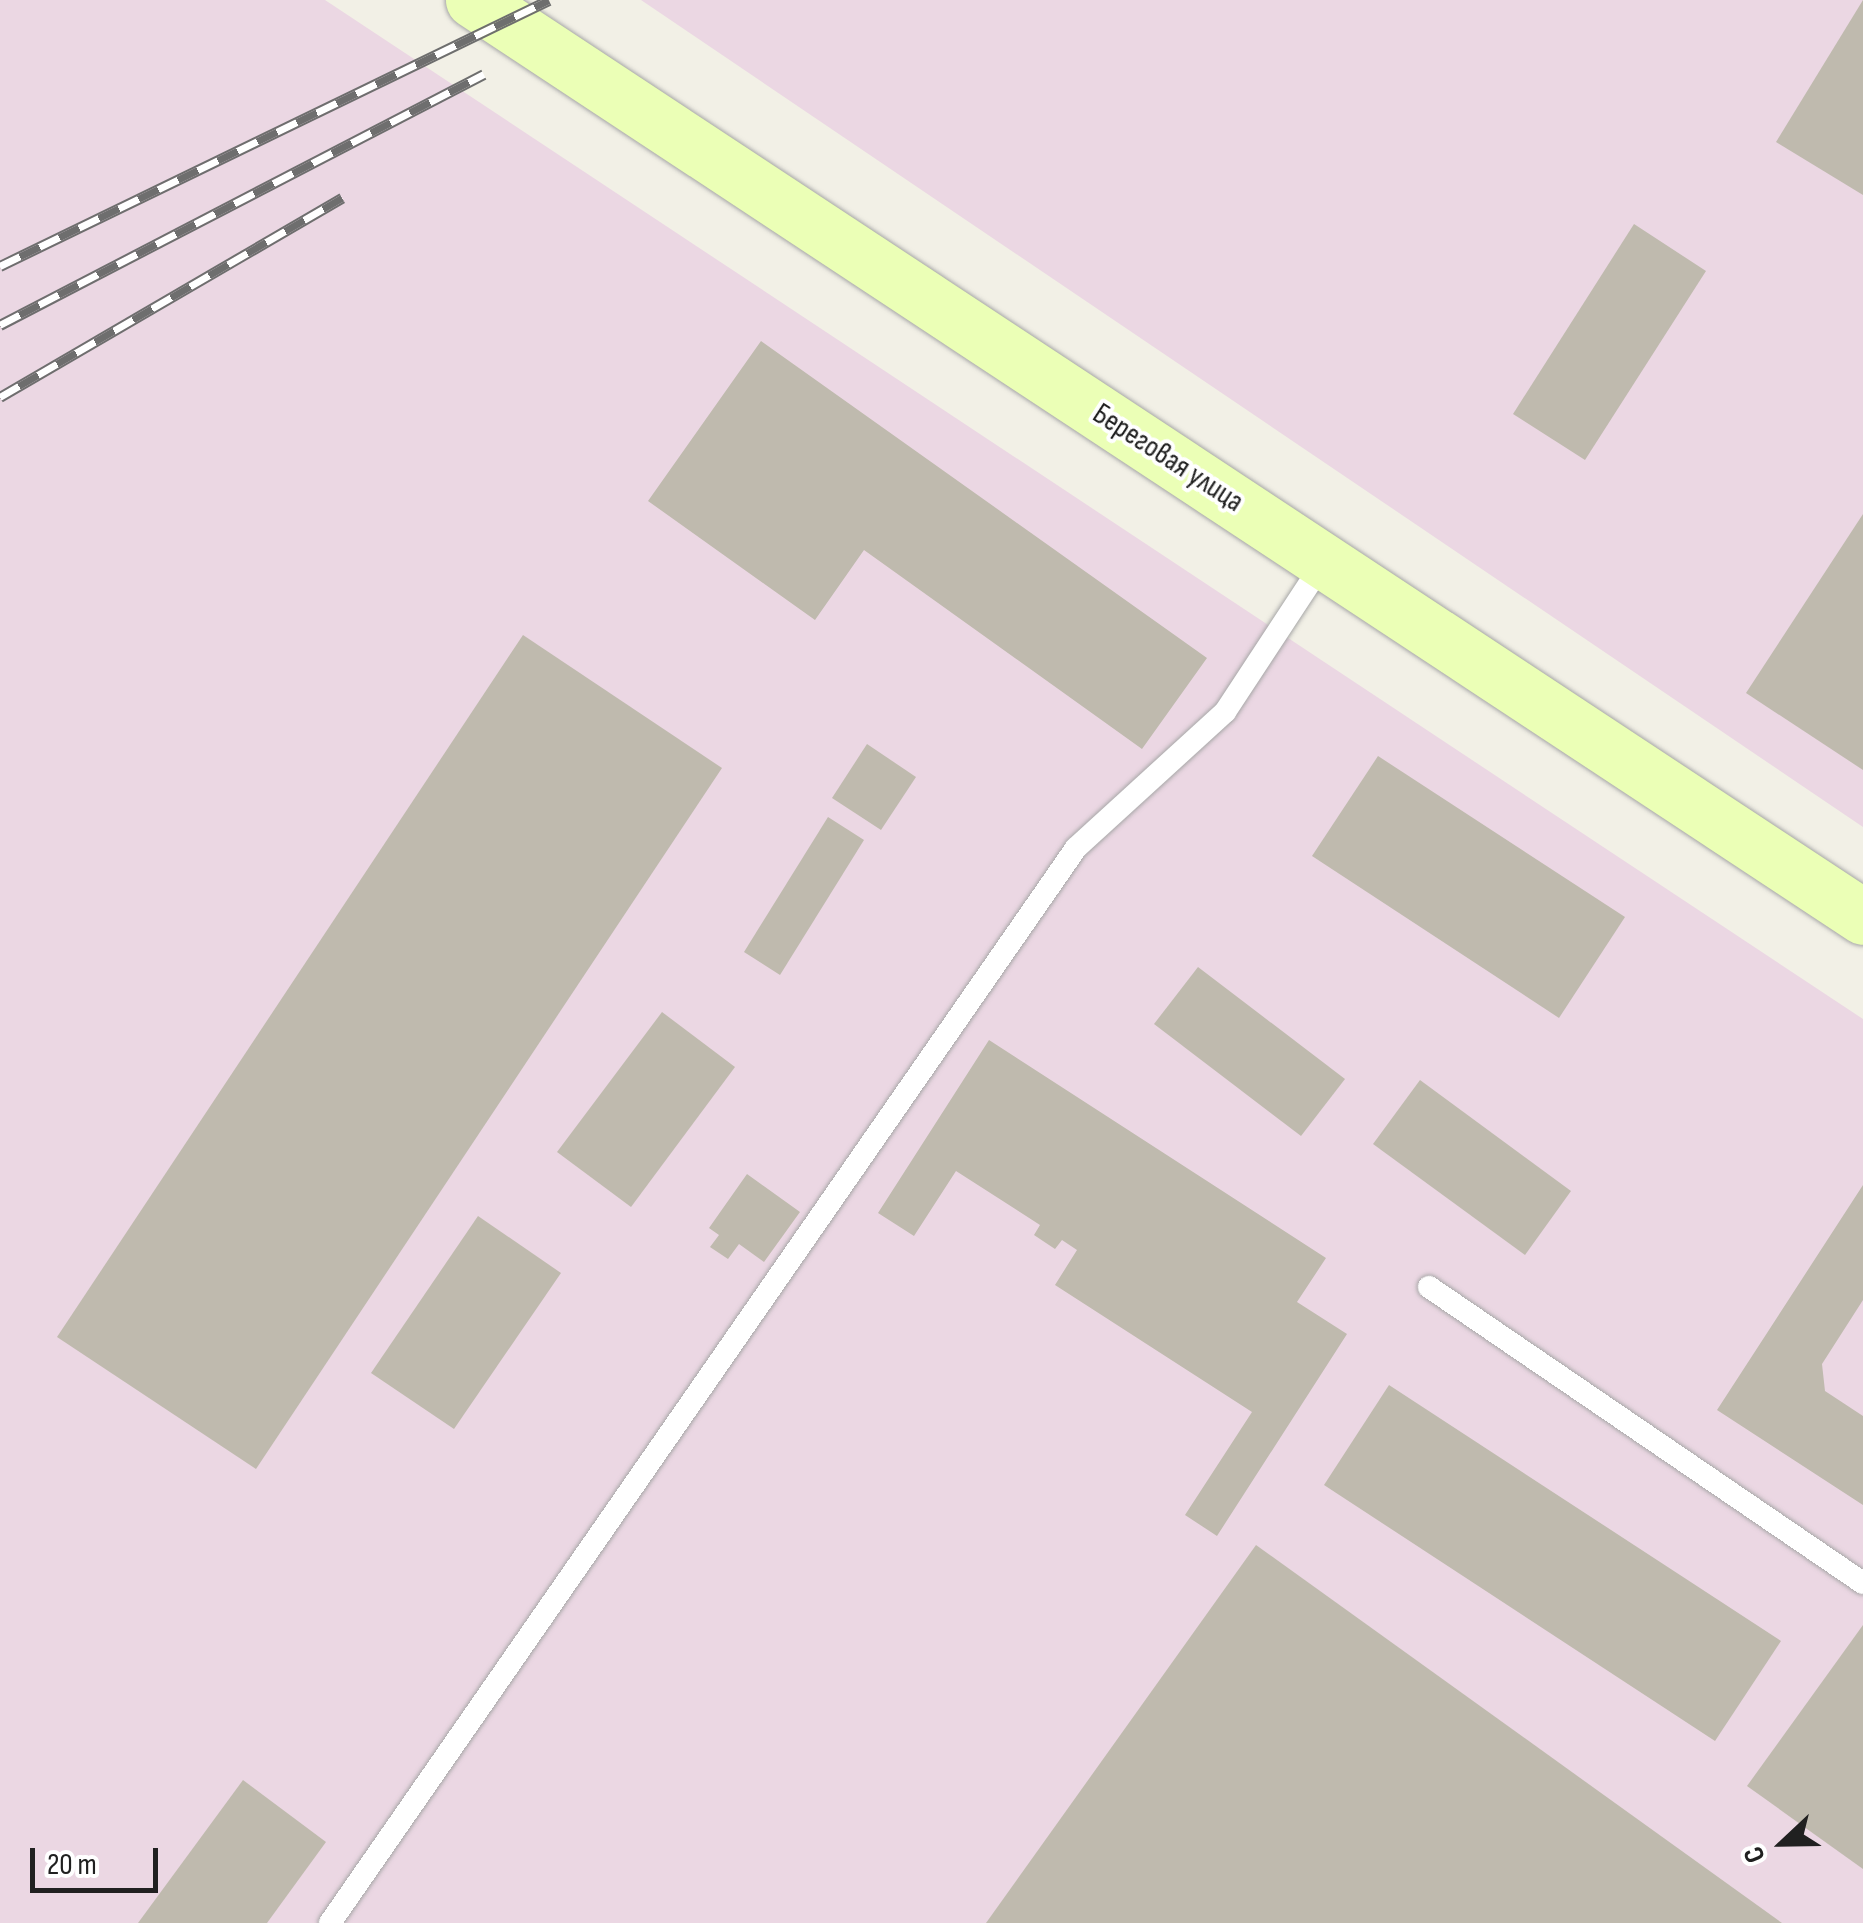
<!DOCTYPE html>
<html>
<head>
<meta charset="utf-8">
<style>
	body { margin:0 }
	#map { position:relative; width:1863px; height:1923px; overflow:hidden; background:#f2f0e6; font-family:"Sofia Sans Condensed",sans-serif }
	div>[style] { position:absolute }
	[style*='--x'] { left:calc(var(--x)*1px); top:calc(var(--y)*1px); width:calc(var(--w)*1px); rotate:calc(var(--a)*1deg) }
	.industrial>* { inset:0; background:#ebd7e3 }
	.building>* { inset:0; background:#bfbaae }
	.roads { filter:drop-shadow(0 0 2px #a7a7a7) drop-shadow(0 0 2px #a7a7a7) }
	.lane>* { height:22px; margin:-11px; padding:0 11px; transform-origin:11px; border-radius:11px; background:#fff }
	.secondary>* { height:55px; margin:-27.5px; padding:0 27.5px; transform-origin:27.5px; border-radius:27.5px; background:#ebffb6 }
	.rail>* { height:11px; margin-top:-5.5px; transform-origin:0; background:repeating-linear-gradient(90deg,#fff 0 22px,#6e6e6e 0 44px); box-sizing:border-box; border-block:2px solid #6e6e6e }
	span { translate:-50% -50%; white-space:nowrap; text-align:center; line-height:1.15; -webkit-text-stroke:8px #fff; paint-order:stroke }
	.street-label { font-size:30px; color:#202020 }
	.north { position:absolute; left:1733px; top:1793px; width:100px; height:100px; -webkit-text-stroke:8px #fff; paint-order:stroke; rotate:248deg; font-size:28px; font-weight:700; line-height:40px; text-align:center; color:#202020 }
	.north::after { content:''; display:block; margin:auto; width:35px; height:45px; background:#202020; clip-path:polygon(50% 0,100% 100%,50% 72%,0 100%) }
	.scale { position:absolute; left:30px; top:1848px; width:128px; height:45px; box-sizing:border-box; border:5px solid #202020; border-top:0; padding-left:12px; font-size:30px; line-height:35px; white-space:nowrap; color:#202020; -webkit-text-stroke:8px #fff; paint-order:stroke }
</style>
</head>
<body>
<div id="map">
	<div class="industrial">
		<i style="clip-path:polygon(0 0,325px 0,1863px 1019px,1863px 1923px,0 1923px)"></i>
		<i style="clip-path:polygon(641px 0,1863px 0,1863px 827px)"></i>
	</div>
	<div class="building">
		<i style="clip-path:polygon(1863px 0,1863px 195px,1776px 142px)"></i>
		<i style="clip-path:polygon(1634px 224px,1706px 271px,1585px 460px,1513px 414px)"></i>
		<i style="clip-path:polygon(761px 341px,1207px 658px,1142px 749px,864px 550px,815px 620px,648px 501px)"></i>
		<i style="clip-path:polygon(1863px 514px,1863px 770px,1746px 693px)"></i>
		<i style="clip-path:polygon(523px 635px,722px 768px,256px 1469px,57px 1337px)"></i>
		<i style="clip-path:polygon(867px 744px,916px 777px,881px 830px,832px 798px)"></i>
		<i style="clip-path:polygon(1378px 756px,1625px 917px,1559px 1018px,1312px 856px)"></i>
		<i style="clip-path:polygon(828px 817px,864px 840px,780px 975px,744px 952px)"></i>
		<i style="clip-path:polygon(1198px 967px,1345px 1079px,1301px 1136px,1154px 1024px)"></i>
		<i style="clip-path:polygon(662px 1012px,735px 1067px,631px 1207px,557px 1152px)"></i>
		<i style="clip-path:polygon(989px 1040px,1326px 1258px,1297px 1302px,1347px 1334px,1217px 1536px,1185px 1515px,1252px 1412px,1055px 1285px,1077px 1250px,1062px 1240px,1055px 1249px,1034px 1235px,1040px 1225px,956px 1171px,914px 1236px,878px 1213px)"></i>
		<i style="clip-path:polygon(1420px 1080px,1571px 1191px,1525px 1255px,1373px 1144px)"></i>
		<i style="clip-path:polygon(747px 1174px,800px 1212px,764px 1262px,739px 1244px,728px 1259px,710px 1247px,719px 1235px,709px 1228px)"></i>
		<i style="clip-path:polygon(1863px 1185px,1863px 1300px,1822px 1364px,1825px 1391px,1863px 1416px,1863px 1505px,1717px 1410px)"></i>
		<i style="clip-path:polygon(478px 1216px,561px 1273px,454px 1429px,371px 1373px)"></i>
		<i style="clip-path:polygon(1389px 1385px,1781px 1641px,1715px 1741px,1324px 1485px)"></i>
		<i style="clip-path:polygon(1256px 1545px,1782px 1923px,986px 1923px)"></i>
		<i style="clip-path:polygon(1863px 1625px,1863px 1869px,1747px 1786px)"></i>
		<i style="clip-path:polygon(243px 1780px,326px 1842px,267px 1923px,138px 1923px)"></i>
	</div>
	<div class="roads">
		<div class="lane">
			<i style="--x:1429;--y:1287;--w:525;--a:34.3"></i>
			<i style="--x:330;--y:1923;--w:1308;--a:-55.24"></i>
			<i style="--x:1076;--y:848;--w:202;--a:-42.4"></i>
			<i style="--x:1225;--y:712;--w:181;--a:-56.7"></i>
		</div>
		<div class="secondary">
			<i style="--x:473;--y:0;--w:1665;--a:33.41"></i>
		</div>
	</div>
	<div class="rail">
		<i style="--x:0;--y:266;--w:610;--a:-25.85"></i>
		<i style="--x:0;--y:325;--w:545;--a:-27.41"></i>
		<i style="--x:0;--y:397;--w:396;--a:-30.2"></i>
	</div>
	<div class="street-label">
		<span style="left:1168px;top:458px;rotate:33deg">Береговая улица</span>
	</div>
	<div class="north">С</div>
	<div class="scale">20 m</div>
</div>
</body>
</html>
